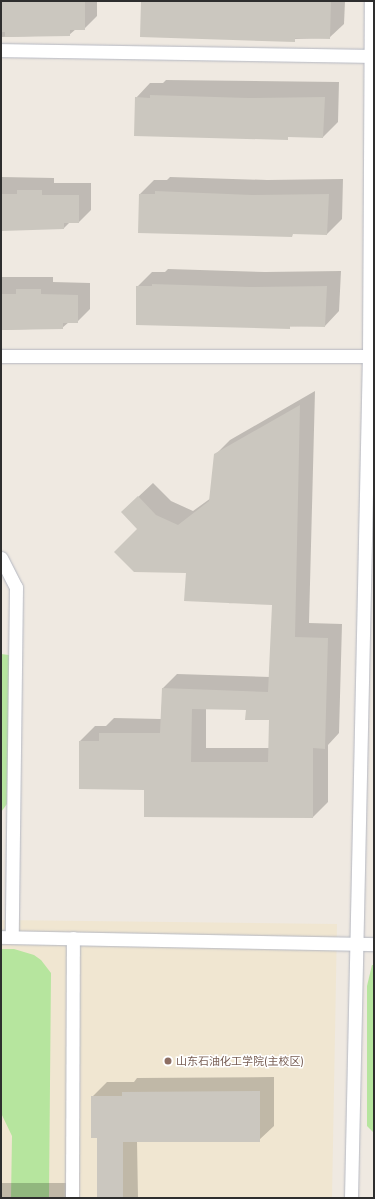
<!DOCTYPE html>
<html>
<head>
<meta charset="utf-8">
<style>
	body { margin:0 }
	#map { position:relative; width:375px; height:1199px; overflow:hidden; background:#efe9e1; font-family:Jost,"Noto Sans SC",sans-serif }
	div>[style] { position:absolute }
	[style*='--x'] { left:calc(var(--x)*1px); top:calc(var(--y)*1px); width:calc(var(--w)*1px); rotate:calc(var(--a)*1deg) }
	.education>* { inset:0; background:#f0e6d1 }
	.green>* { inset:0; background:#b6e59e }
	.shadow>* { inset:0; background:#0003 }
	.building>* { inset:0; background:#cbc7bf }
	.roads { filter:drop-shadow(0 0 1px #b4b7c1) drop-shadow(0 0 1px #b4b7c1) }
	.service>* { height:13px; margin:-6.5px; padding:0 6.5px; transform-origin:6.5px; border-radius:6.5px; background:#fff }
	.dots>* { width:11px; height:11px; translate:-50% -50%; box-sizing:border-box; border:2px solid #fff; border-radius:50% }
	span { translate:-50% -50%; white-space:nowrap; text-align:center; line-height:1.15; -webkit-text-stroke:3px #fff; paint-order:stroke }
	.education-label { font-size:11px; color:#785e54 }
	.left { translate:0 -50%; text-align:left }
	.frame { position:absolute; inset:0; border:2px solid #2e2e2e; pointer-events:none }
</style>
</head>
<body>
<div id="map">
	<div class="education">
		<i style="clip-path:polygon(1px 920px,337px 924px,332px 1198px,1px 1198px)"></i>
	</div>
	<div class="green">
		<i style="clip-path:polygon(1px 654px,9px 655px,7px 804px,1px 812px)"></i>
		<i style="clip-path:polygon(1px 949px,14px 949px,34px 955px,41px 960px,51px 973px,49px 1197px,11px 1198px,12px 1136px,1px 1113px)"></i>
		<i style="clip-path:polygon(372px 965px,374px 965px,374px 1133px,367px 1126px,367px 986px)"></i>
	</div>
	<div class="shadow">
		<i style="clip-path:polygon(1px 1px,97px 1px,97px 16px,84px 29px,76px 29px,69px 35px,1px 37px)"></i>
		<i style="clip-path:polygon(142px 1px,345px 1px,344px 24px,329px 38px,252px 40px)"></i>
		<i style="clip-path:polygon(166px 80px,339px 82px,338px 122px,323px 137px,136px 98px,150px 83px,163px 83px)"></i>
		<i style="clip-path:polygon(1px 177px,54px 178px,54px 183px,91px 183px,91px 210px,79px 222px,70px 222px,64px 228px,1px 230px)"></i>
		<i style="clip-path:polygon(170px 177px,267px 180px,343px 179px,342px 219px,327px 234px,139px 232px,140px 194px,154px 180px,167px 180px)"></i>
		<i style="clip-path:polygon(168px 269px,265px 272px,341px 271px,339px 311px,325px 326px,248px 327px,137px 287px,152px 272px,165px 272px)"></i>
		<i style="clip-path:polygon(1px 277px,53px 277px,53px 282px,90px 283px,90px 309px,77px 322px,69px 322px,62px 328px,1px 330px)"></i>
		<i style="clip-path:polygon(evenodd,315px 391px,309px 623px,342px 624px,339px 733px,328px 745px,328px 802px,313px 817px,145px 789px,80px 741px,95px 726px,106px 726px,114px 718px,161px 719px,163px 688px,177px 674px,270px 677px,273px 604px,187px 573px,139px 529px,137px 498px,153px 483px,171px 501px,193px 511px,211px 498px,215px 455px,230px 440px,315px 391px,206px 708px,247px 709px,270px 719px,270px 748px,206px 748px,206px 708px)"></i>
		<i style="clip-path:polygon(274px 1077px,274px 1126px,259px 1140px,137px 1141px,138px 1198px,98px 1198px,98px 1137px,92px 1097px,107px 1082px,134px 1082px,137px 1078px)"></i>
		<i style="clip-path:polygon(1px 1183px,69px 1183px,69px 1198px,1px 1198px)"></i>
	</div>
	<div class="building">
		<i style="clip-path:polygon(1px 1px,85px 1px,85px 30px,70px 30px,70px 36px,5px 37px,5px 32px,1px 32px)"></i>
		<i style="clip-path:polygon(141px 1px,331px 1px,330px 39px,295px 38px,295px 42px,140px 37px)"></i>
		<i style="clip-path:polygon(150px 95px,248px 98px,325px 97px,323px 138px,288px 137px,288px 140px,134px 136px,135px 97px,150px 98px)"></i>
		<i style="clip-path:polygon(17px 190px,42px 190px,42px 195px,79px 195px,79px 223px,64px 223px,64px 229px,1px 231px,1px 194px,17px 194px)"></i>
		<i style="clip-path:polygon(155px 191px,252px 195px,329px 194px,327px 235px,293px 234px,292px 237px,138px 233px,139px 194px,155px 194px)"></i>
		<i style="clip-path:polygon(152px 284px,249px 287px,327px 286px,325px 327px,290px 326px,290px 329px,136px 325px,136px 286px,152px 286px)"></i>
		<i style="clip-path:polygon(16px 289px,41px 289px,41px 294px,78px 295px,78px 323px,63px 323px,63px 329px,1px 330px,1px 294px,16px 294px)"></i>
		<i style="clip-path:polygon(evenodd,300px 405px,295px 637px,328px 638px,325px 749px,313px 748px,313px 818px,144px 817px,144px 790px,79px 789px,79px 741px,99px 741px,99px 733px,160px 733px,162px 688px,268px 692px,272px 605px,184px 601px,186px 573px,134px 572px,114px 552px,137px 529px,121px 512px,138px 496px,156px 515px,178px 525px,209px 501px,214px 454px,300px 405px,192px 709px,246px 710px,245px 720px,269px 720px,268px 762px,191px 762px,192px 709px)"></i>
		<i style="clip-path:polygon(260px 1091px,260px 1142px,123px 1142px,123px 1198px,97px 1198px,97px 1138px,91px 1138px,91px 1096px,122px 1096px,122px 1092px)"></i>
	</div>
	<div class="roads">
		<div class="service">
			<i style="--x:1;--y:50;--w:368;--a:0.9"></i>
			<i style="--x:1;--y:356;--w:373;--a:0"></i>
			<i style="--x:1;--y:558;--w:33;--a:63"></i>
			<i style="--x:16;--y:587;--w:350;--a:90.7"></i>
			<i style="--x:1;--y:937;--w:373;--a:1.1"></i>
			<i style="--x:72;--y:1198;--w:260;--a:-89.8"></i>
			<i style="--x:351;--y:1198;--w:842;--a:-88.78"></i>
			<i style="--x:369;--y:356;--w:355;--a:-89.7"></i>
		</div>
	</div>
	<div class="dots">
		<i style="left:168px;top:1061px;background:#8d6e63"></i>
	</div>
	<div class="education-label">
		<span class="left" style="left:176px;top:1061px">山东石油化工学院(主校区)</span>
	</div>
	<div class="frame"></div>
</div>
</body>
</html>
